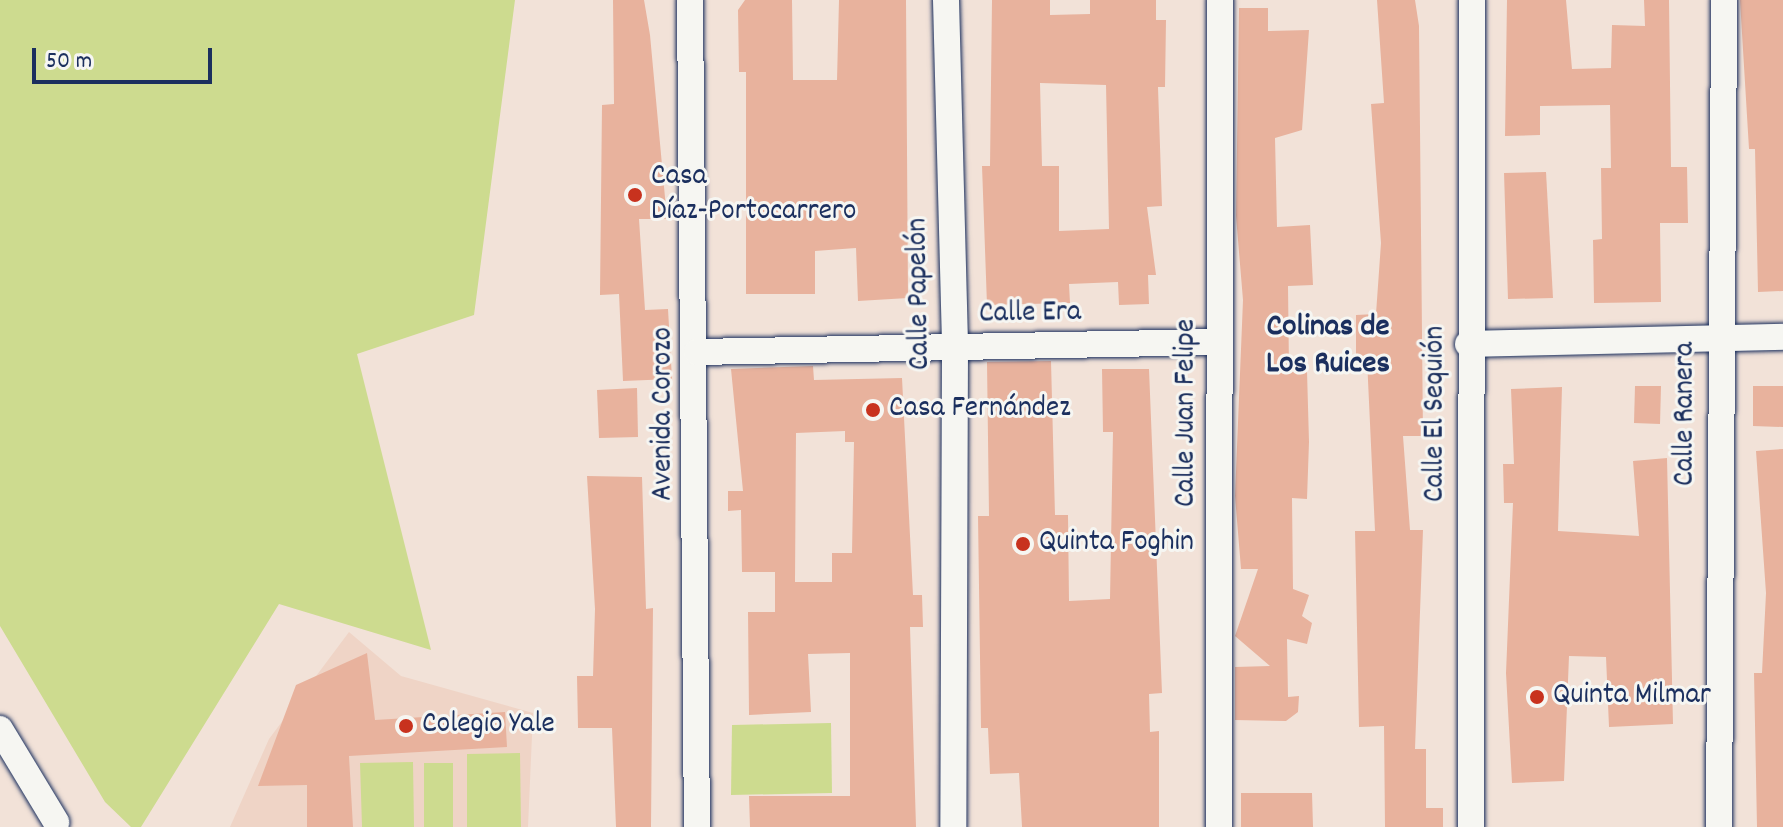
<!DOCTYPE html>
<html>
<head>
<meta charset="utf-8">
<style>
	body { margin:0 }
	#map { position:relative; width:1783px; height:827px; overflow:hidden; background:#f2e2d8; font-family:Dekko,sans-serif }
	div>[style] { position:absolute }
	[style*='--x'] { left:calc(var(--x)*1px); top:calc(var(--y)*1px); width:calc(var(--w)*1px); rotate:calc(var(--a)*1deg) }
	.built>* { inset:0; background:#efd4c6 }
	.green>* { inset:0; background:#cddb8f }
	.building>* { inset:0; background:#e8b29d }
	.roads { filter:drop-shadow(0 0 2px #1b2f5e) drop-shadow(0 0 2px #1b2f5e) }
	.minor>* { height:26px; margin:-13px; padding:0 13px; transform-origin:13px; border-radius:13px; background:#f6f6f2 }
	.dots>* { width:22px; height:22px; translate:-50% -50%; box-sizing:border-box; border:4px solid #f6f6f2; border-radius:50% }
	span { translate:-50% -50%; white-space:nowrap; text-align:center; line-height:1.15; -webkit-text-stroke:6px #f6f6f2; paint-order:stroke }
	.poi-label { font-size:30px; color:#1b2f5e }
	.left { translate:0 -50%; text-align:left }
	.street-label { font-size:30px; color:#1b2f5e }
	.neighbourhood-label { font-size:32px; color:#1b2f5e; font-weight:700 }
	.scale { position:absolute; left:32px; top:48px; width:180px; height:36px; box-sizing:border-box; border:4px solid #1b2f5e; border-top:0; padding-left:10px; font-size:24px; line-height:28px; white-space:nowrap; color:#1b2f5e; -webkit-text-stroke:6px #f6f6f2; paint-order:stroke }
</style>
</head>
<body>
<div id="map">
	<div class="built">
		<i style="clip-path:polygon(349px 632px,401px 676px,533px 713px,528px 827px,230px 827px,269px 739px)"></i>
	</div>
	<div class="green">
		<i style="clip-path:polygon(0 0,515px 0,474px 315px,357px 354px,431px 650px,279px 604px,141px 827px,131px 827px,105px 802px,0 626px)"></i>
		<i style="clip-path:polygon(831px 723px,832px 793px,731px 795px,732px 725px)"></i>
		<i style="clip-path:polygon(520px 753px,521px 827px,467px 827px,467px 754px)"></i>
		<i style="clip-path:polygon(413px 762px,414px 827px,362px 827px,360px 763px)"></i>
		<i style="clip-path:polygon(424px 763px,453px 763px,453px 827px,424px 827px)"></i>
	</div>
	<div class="building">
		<i style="clip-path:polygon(613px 0,644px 0,650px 35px,667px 219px,639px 219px,645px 310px,668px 309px,672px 379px,623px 381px,619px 294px,600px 295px,602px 105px,614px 104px)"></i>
		<i style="clip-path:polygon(745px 0,792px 0,793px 80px,837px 80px,839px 0,906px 0,908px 298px,858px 301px,856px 248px,815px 251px,815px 294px,746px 294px,746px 72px,739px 72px,738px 10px)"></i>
		<i style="clip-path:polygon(evenodd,992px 0,1050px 0,1050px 15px,1090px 14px,1090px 0,1156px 0,1156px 20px,1166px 20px,1165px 87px,1158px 87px,1162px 206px,1147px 207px,1156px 275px,1148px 275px,1149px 304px,1119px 305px,1118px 282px,1069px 284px,1070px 303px,987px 305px,982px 166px,990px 166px,992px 0,1040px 83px,1106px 85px,1109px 229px,1059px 231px,1059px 166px,1042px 166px,1040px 83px)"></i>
		<i style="clip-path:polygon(1377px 0,1415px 0,1419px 26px,1423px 436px,1403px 436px,1410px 530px,1423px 530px,1415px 749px,1426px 749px,1426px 808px,1443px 808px,1443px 827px,1385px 827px,1384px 726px,1359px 727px,1355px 531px,1375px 531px,1367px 359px,1356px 359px,1356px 315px,1376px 314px,1381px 243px,1371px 104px,1384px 103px)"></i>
		<i style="clip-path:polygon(1507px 0,1566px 0,1572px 69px,1611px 68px,1612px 25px,1645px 26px,1644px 0,1669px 0,1671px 167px,1687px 167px,1688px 223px,1660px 223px,1661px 302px,1594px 303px,1593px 240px,1602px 239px,1601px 168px,1611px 168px,1610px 105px,1540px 106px,1540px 135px,1505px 136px)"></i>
		<i style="clip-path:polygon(1740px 0,1783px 0,1783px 291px,1758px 292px,1755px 149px,1749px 149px)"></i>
		<i style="clip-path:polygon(1239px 8px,1268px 8px,1268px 31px,1309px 30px,1302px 130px,1275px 138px,1277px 227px,1310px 225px,1313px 285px,1288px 286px,1289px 370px,1307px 371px,1309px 442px,1307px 499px,1292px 498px,1293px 589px,1309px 595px,1302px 616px,1312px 623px,1307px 644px,1287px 639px,1288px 697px,1299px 696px,1298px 712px,1286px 721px,1235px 720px,1235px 667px,1270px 666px,1235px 636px,1258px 569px,1241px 569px,1235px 496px,1243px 300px,1236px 216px)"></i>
		<i style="clip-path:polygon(1546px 172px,1553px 298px,1508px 299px,1504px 173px)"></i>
		<i style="clip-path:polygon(1051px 361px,1055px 515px,1068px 515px,1069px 601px,1110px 599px,1113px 432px,1103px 432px,1102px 369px,1149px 369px,1162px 693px,1149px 694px,1150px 732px,1159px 731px,1159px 827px,1022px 827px,1019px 773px,990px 774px,988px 728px,981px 728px,978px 516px,989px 516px,987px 362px)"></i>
		<i style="clip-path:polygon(evenodd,813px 366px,814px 380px,902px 378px,913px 595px,922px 595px,923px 627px,910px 627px,916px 827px,750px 827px,749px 796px,850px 796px,850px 653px,808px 654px,811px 712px,749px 715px,748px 612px,775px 612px,775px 572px,742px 572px,741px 510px,728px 511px,728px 491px,743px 491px,731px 369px,813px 366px,845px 431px,845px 442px,854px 442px,852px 553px,832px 553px,832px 582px,795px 582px,796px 433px,845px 431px)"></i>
		<i style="clip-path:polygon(1635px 386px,1661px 386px,1660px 424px,1634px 423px)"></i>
		<i style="clip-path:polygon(1753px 386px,1783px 386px,1783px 427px,1753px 426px)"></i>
		<i style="clip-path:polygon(1562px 387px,1558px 531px,1639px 536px,1633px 461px,1667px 458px,1673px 724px,1609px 727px,1606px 657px,1569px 656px,1564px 781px,1512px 783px,1506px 673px,1513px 503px,1504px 503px,1503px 464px,1514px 464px,1511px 389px)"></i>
		<i style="clip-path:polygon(637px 388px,638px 437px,599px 438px,597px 390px)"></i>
		<i style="clip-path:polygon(1783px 449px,1783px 827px,1757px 827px,1754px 673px,1762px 673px,1766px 593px,1756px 451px)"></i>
		<i style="clip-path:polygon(587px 476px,642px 477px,646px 609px,653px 608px,651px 827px,616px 827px,612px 728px,578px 728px,577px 676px,593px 676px,595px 609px)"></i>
		<i style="clip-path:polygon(367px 653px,375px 720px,505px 712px,507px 747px,349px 756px,353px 827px,307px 827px,307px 785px,258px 786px,296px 685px)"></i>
		<i style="clip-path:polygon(1241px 793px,1312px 793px,1313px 827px,1241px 827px)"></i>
	</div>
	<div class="roads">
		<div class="minor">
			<i style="--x:690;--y:0;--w:827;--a:89.52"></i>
			<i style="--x:946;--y:0;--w:348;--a:88.5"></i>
			<i style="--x:955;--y:348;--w:479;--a:90.2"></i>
			<i style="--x:1468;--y:344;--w:315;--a:-1.3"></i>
			<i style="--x:697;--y:352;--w:523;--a:-1.1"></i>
			<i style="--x:0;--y:729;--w:109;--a:58.9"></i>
			<i style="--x:1219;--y:827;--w:827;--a:-89.93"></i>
			<i style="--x:1471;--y:827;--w:827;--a:-89.93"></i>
			<i style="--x:1719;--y:827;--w:827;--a:-89.65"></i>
		</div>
	</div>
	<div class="dots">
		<i style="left:635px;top:195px;background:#c8321e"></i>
		<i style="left:873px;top:410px;background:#c8321e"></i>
		<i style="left:1023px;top:544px;background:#c8321e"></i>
		<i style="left:1537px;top:697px;background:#c8321e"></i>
		<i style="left:406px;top:726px;background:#c8321e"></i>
	</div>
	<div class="poi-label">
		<span class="left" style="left:651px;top:195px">Casa<br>Díaz-Portocarrero</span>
		<span class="left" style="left:889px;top:410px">Casa Fernández</span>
		<span class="left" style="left:1039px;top:544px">Quinta Foghin</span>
		<span class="left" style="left:1553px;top:697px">Quinta Milmar</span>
		<span class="left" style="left:422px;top:726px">Colegio Yale</span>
	</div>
	<div class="street-label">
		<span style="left:921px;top:294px;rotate:-91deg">Calle Papelón</span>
		<span style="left:1030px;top:315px;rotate:-1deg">Calle Era</span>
		<span style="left:1188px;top:413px;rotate:-90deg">Calle Juan Felipe</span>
		<span style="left:665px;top:414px;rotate:-90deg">Avenida Corozo</span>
		<span style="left:1437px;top:414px;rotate:-90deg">Calle El Sequión</span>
		<span style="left:1687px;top:414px;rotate:-90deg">Calle Ranera</span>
	</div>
	<div class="neighbourhood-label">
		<span style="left:1328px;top:347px">Colinas de<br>Los Ruices</span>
	</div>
	<div class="scale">50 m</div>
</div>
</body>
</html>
